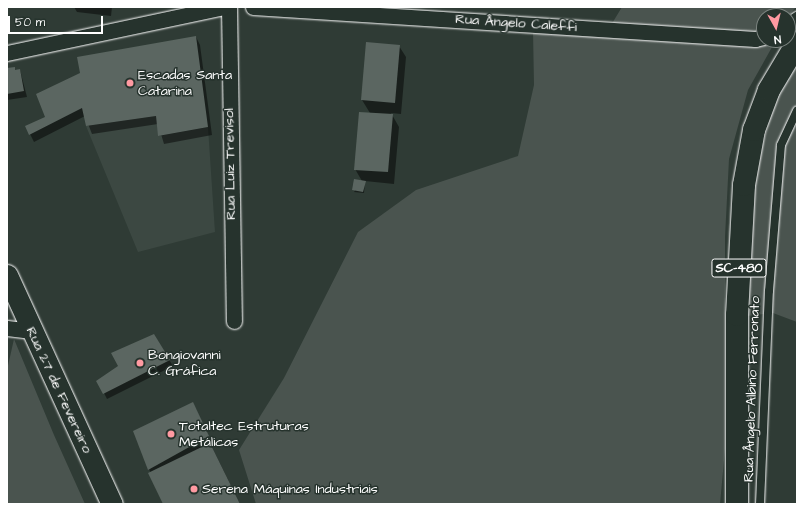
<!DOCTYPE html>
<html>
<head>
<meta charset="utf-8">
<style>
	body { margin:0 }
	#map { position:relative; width:804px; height:511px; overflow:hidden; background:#2f3b35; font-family:"Architects Daughter",sans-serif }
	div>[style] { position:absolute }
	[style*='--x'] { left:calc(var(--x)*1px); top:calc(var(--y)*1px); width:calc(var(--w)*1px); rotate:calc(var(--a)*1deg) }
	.built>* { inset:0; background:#3c4842 }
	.green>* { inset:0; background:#4a544f }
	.shadow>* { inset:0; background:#0007 }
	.building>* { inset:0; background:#5b6661 }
	.roads { filter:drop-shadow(0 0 1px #fff) drop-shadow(0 0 1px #fff) }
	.lane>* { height:8px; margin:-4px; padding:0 4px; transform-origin:4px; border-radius:4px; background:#26332d }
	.street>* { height:15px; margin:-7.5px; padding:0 7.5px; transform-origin:7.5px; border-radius:7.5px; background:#26332d }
	.secondary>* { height:21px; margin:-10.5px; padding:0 10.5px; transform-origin:10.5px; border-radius:10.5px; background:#26332d }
	.primary>* { height:22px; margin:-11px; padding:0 11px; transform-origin:11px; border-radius:11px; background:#26332d }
	.dots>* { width:11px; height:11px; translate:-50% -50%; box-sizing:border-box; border:2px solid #26332d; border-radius:50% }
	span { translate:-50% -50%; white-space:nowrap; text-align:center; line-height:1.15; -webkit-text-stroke:3px #26332d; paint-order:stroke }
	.shield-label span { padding:1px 3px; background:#26332d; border:1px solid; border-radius:3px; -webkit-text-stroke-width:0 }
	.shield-label { font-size:13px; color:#fff; font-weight:700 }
	.street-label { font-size:14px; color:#fff }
	.poi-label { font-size:14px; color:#fff }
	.left { translate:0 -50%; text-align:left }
	.frame { position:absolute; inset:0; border:8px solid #fff; pointer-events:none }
	.north { position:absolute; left:756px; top:8px; width:40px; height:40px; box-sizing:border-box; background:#26332d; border:1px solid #7d8581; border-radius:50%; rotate:172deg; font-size:11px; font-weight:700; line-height:16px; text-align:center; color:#fff }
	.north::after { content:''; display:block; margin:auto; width:14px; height:18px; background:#ff9aa2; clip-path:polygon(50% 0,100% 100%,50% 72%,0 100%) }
	.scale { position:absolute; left:8px; top:16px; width:95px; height:18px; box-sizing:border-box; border:2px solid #fff; border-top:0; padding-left:5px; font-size:12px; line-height:14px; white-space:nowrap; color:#fff; -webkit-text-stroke:3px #26332d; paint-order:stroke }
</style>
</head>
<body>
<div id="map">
	<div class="built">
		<i style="clip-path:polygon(156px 116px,159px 136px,208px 127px,215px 232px,138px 252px,86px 126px)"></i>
	</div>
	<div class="green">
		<i style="clip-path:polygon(622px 7px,796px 7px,788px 16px,764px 16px,764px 40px,776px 40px,748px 90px,729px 159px,725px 237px,725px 449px,720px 504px,256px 504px,239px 450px,284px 378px,358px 232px,416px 190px,518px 156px,534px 85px,533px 31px,605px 35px)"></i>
		<i style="clip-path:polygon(797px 58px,797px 322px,773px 313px,746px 316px,751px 190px,775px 99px)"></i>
		<i style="clip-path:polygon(14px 339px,54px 435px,85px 504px,7px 504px,7px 370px)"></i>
	</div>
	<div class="shadow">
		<i style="clip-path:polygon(74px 7px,112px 7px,111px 16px,77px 12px)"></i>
		<i style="clip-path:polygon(196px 37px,200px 45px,212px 135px,164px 144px,158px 124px,92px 134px,85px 116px,34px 142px,30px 134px,47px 117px)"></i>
		<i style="clip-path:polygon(399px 46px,406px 57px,401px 114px,391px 113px,399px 127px,394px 184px,365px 181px,364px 193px,354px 192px,362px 181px,355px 169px,370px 113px,362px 100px)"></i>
		<i style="clip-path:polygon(20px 70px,27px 97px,7px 100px,7px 71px)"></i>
		<i style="clip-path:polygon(154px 335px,173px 366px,107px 399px,104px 393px,119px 366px)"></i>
		<i style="clip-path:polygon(196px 409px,210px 443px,240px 504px,164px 504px,149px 469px)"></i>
	</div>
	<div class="building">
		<i style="clip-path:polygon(196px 36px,208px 127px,158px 136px,156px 116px,86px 126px,82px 108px,29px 135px,25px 126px,45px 117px,36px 94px,80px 73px,77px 57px)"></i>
		<i style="clip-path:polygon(366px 42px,400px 45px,395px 103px,361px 100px)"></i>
		<i style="clip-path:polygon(15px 67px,15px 70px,20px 69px,24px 91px,7px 94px,7px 68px)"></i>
		<i style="clip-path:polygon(359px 112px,393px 114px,388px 172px,354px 170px)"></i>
		<i style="clip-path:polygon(354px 179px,366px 181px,363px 192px,352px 190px)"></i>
		<i style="clip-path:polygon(154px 334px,170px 360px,103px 394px,96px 381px,118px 366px,111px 353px)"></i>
		<i style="clip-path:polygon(193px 402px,209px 436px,148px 470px,133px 431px)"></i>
		<i style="clip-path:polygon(210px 443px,240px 504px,163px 504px,148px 473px)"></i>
	</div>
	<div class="roads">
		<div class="lane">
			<i style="--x:760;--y:504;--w:213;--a:-87.6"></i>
			<i style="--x:769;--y:291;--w:146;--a:-85.3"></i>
			<i style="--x:781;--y:145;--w:38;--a:-65"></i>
		</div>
		<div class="street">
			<i style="--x:229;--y:7;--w:314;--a:89.1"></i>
			<i style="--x:253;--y:7;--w:503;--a:3.65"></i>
			<i style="--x:755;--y:39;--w:9;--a:-13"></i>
			<i style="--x:788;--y:25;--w:11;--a:-34"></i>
			<i style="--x:7;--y:53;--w:221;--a:-12"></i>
			<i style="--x:7;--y:328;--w:25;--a:7"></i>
		</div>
		<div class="secondary">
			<i style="--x:7;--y:275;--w:252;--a:65.4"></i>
		</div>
		<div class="primary">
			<i style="--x:737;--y:504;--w:189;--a:-90"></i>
			<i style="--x:737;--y:315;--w:130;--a:-86.9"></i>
			<i style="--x:744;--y:185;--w:56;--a:-79.7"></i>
			<i style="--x:754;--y:130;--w:43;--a:-69.4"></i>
			<i style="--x:769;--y:90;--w:55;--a:-59.2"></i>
		</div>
	</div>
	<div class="dots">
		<i style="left:130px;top:83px;background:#ff9aa2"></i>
		<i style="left:140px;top:363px;background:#ff9aa2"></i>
		<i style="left:171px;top:434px;background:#ff9aa2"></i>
		<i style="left:194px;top:489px;background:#ff9aa2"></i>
	</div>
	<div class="shield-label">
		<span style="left:739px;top:268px">SC-480</span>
	</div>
	<div class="street-label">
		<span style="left:516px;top:23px;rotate:4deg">Rua Ângelo Caleffi</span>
		<span style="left:230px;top:164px;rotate:-91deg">Rua Luiz Trevisol</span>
		<span style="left:752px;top:389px;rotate:-88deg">Rua Ângelo Albino Ferronato</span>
		<span style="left:59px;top:390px;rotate:65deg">Rua 27 de Fevereiro</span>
	</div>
	<div class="poi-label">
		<span class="left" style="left:138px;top:83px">Escadas Santa<br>Catarina</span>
		<span class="left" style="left:148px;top:363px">Bongiovanni<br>C. Gráfica</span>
		<span class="left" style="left:179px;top:434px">Totaltec Estruturas<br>Metálicas</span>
		<span class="left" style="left:202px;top:489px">Serena Máquinas Industriais</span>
	</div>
	<div class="frame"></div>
	<div class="north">N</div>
	<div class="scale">50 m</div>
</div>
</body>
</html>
